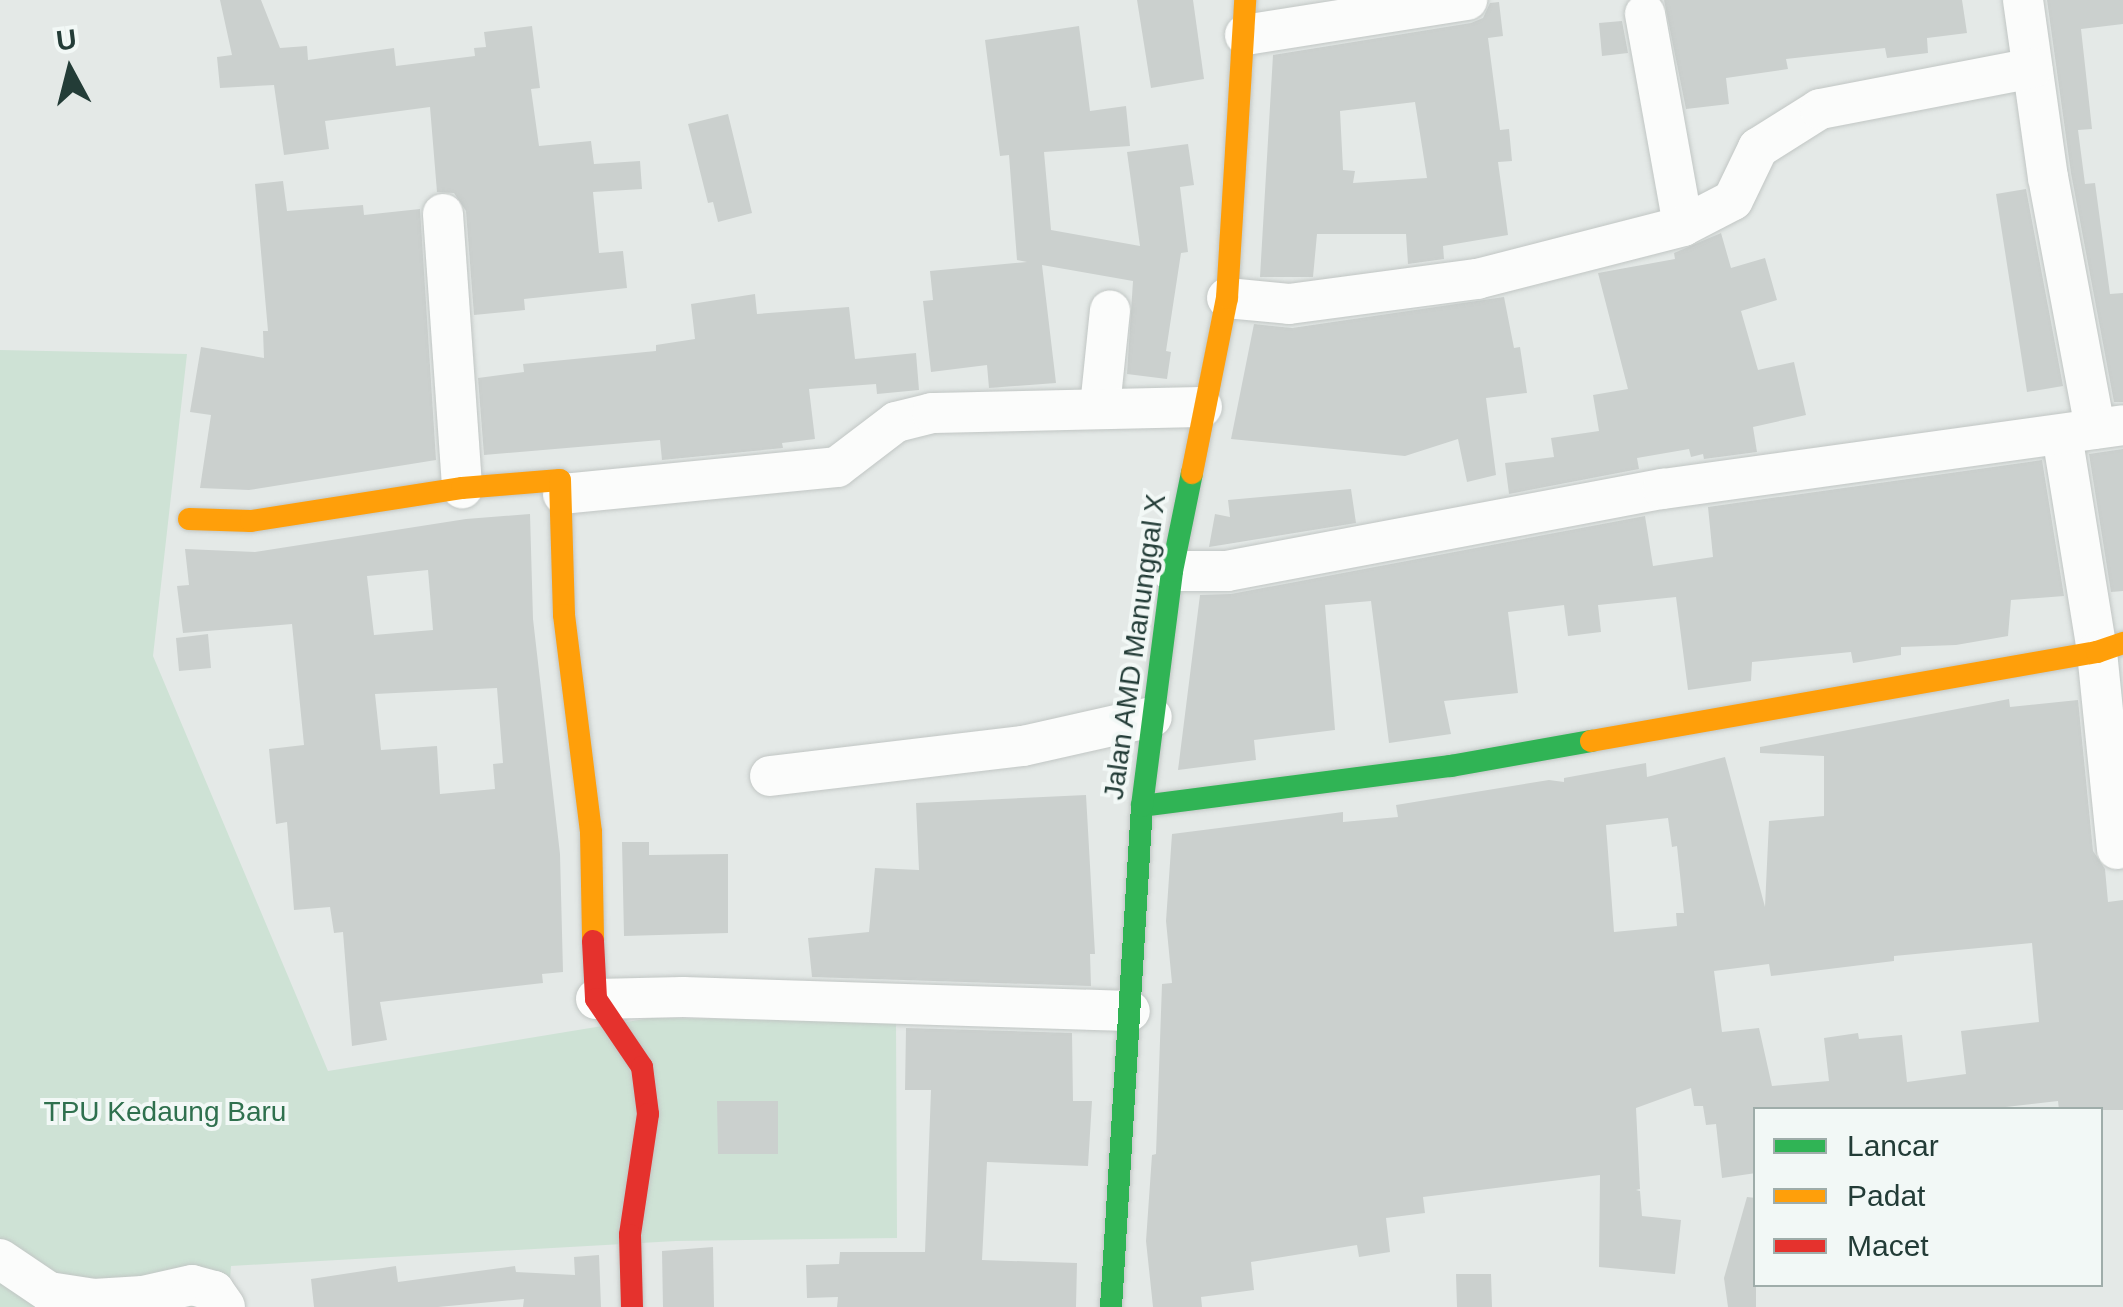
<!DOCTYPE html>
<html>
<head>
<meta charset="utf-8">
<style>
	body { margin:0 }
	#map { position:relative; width:2123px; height:1307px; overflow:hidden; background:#e4e9e7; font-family:Helvetica,sans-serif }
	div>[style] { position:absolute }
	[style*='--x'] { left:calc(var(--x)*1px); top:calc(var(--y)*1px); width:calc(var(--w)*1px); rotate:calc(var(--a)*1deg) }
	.green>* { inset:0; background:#cee2d5 }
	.building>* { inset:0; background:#cbd0ce }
	.roads { filter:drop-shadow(0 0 2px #c1c6c4) drop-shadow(0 0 2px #c1c6c4) }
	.street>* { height:40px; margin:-20px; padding:0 20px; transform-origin:20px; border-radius:20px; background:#fbfcfb }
	.fast>* { height:22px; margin:-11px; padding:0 11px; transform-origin:11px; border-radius:11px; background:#30b455 }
	.slow>* { height:22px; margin:-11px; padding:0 11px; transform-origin:11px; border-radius:11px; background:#ff9f0a }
	.jam>* { height:22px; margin:-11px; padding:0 11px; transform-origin:11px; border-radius:11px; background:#e5322d }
	span { translate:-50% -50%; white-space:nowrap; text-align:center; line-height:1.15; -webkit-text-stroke:8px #f2f8f6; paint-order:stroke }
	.street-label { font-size:28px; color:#233c37 }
	.park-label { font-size:28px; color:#2f704e }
	.legend { position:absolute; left:1753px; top:1107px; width:350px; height:180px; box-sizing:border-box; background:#f2f8f6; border:2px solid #9fadaa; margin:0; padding:12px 18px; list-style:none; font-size:30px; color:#233c37 }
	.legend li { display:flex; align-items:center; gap:20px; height:50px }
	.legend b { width:50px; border:2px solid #9fadaa }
	.north { position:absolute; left:20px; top:20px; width:100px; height:100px; -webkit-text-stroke:8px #f2f8f6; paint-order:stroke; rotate:353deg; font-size:28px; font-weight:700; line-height:40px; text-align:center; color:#233c37 }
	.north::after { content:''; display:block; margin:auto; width:35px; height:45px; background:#233c37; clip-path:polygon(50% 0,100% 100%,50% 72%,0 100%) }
</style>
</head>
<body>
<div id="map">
	<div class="green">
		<i style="clip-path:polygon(0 350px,187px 354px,153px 656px,328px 1071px,651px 1018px,896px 1021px,897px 1238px,676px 1241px,231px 1266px,228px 1307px,0 1307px)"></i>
	</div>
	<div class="building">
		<i style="clip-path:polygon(220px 0,261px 0,280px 48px,307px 46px,308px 60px,394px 48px,396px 66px,475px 56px,474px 48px,486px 47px,484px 32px,532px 26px,540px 88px,531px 89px,539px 146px,591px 141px,594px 164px,640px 161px,642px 189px,593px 192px,599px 253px,623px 251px,627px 288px,524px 299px,525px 310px,474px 315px,466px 211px,454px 193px,437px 192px,430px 107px,325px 121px,329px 149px,284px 155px,274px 85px,220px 88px,217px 57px,232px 55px)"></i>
		<i style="clip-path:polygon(1137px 0,1193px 0,1204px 79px,1151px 88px)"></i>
		<i style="clip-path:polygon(1664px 0,1962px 0,1967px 33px,1927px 38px,1928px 53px,1887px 58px,1885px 48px,1786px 59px,1788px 69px,1726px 78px,1729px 104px,1686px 109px)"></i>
		<i style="clip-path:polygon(2047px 0,2123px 0,2123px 24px,2081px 29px,2092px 129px,2078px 130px,2085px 184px,2095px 183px,2110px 294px,2123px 293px,2123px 402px,2114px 402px,2071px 173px)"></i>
		<i style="clip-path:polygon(evenodd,1499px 2px,1503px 36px,1488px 38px,1500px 130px,1509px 129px,1512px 161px,1498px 162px,1508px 235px,1443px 246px,1444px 259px,1408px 264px,1406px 234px,1317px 234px,1313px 277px,1260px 277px,1273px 55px,1471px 23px,1483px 18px,1490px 3px,1499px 2px,1415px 102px,1427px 178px,1353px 183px,1355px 171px,1343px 170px,1340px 111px,1415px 102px)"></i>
		<i style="clip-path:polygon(1622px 21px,1628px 53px,1602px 56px,1599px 23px)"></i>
		<i style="clip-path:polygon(1079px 26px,1090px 111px,1126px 106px,1130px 146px,1044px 152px,1051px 230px,1140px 246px,1127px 152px,1188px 144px,1194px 185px,1180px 187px,1188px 252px,1181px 253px,1166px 351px,1171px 352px,1167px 379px,1127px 374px,1133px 281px,1042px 265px,1056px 383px,989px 388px,987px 365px,931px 372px,923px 301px,933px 300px,930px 271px,1027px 262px,1017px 260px,1009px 155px,1000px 156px,985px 40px)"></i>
		<i style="clip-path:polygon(728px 114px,752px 213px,718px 222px,713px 202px,708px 203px,688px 124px)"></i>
		<i style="clip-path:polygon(283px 181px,287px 211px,363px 205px,364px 215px,420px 209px,436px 460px,249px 490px,200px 488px,211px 415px,190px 412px,201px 347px,264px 358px,263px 331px,268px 331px,255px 184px)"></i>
		<i style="clip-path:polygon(2026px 189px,2063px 386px,2027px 392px,1996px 194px)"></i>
		<i style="clip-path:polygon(1721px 233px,1731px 268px,1765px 258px,1777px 300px,1741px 311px,1758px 370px,1794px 362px,1806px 415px,1753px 427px,1757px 452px,1704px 459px,1703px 454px,1691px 457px,1689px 449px,1637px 458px,1639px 469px,1509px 494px,1505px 463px,1554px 457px,1551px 438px,1599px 431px,1593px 395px,1628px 389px,1598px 273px,1675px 259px,1674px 253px)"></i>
		<i style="clip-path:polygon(755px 294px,757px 314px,849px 307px,855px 359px,916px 353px,919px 390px,877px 394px,876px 384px,809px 389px,815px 439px,782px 443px,783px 448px,662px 460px,660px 440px,484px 455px,478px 378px,524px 372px,523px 364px,656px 351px,656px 345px,695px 339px,691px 304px)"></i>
		<i style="clip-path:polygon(1504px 297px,1514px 348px,1520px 347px,1527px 393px,1486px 398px,1496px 475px,1467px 482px,1458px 439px,1405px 456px,1231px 439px,1254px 324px,1292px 328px)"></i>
		<i style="clip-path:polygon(2123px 449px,2123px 591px,2111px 592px,2089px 454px)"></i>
		<i style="clip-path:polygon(2042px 460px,2064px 596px,2011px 600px,2008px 636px,1956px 645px,1901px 647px,1901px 655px,1853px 663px,1851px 652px,1752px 662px,1751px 681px,1688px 690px,1676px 597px,1598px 605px,1601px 632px,1568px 636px,1564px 605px,1508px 612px,1518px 693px,1444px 701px,1451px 734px,1389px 743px,1371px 601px,1325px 605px,1335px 730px,1254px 740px,1256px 760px,1178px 770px,1200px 595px,1231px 594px,1645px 516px,1653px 566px,1713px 557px,1708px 507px)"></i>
		<i style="clip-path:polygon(1351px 489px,1356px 523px,1209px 547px,1215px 514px,1230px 517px,1228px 500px)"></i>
		<i style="clip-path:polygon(evenodd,530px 514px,533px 619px,560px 854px,563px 972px,542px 974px,543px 983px,380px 1002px,387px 1040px,352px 1046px,343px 932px,334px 933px,330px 907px,294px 910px,287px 822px,276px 824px,269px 749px,304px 745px,292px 624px,183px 633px,177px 586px,189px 585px,185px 549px,255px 552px,466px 519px,530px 514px,428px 570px,433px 630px,374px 635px,367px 576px,428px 570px,530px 514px,497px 688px,503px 763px,493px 764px,495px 789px,440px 794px,437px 746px,381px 750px,375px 694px,497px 688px)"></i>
		<i style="clip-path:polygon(208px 634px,211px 668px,179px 671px,176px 638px)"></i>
		<i style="clip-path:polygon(evenodd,2009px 699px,2010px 707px,2078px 700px,2093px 851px,2105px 869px,2108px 902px,2123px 900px,2123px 1110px,2059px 1110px,2058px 1101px,1980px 1110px,1756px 1110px,1756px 1173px,1722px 1178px,1716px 1124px,1706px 1125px,1703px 1106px,1694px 1106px,1691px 1088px,1636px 1108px,1640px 1189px,1636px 1190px,1640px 1191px,1642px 1216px,1681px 1220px,1675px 1274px,1599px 1267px,1600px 1175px,1423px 1197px,1425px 1213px,1386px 1218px,1390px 1252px,1359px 1257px,1357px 1245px,1251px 1262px,1254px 1290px,1201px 1297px,1202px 1307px,1153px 1307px,1146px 1241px,1152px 1155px,1156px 1154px,1162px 984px,1172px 983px,1166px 921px,1172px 834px,1343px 812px,1343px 822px,1398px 817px,1396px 805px,1549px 780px,1564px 782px,1564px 778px,1646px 763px,1647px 777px,1725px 757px,1765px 907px,1769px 821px,1824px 816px,1824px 756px,1760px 753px,1760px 747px,2009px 699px,1668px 818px,1672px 847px,1677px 846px,1684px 913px,1676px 913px,1677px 926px,1614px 932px,1606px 825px,1668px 818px,2009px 699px,2032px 943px,2039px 1022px,1961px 1031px,1966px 1074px,1907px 1082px,1902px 1035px,1859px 1039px,1858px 1033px,1824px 1038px,1829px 1081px,1772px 1086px,1759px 1028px,1722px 1032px,1714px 971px,1769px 964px,1771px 976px,1894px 961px,1894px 956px,2032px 943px)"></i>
		<i style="clip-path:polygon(1086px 795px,1095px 954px,1090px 954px,1091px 986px,812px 977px,808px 938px,869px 932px,875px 868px,919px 870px,916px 803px)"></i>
		<i style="clip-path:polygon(622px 842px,649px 842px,649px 855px,728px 854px,728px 933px,624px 936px)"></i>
		<i style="clip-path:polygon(906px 1028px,1072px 1033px,1073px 1101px,1092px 1101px,1088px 1166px,987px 1162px,982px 1260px,1077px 1263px,1076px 1307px,837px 1307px,838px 1297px,807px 1298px,806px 1265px,839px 1264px,840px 1252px,925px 1252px,931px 1090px,905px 1090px)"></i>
		<i style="clip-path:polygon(717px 1101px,778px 1101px,778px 1154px,718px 1154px)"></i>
		<i style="clip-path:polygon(1747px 1197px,1756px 1198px,1756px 1307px,1728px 1307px,1724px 1278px)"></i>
		<i style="clip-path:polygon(713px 1247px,714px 1307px,663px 1307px,662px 1251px)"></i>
		<i style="clip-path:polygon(599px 1255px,601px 1307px,523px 1307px,524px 1299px,438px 1307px,314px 1307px,311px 1279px,396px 1266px,398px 1282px,515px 1266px,516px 1272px,575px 1275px,574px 1257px)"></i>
		<i style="clip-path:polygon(1456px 1274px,1491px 1274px,1492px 1307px,1457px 1307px)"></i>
	</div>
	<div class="roads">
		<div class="street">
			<i style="--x:2023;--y:0;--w:179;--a:82"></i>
			<i style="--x:2048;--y:177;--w:256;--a:79.4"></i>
			<i style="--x:1645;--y:14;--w:215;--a:79.8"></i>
			<i style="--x:1245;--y:35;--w:225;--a:-9"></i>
			<i style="--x:443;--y:214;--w:275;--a:86"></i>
			<i style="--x:1227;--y:298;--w:62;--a:5.5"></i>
			<i style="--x:1289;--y:304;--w:190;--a:-7.6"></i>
			<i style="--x:1477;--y:279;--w:213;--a:-14.4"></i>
			<i style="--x:1683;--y:226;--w:56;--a:-27.5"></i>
			<i style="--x:1733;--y:200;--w:58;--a:-64.3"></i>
			<i style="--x:1758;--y:148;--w:73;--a:-32.2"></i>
			<i style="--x:1820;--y:109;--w:216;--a:-10.9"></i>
			<i style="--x:1100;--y:407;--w:97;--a:-84.1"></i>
			<i style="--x:2062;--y:435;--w:220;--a:80.8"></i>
			<i style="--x:2097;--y:652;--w:198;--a:84.2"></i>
			<i style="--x:563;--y:494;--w:275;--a:-5.6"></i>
			<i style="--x:837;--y:467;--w:74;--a:-37.3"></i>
			<i style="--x:896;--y:422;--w:37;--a:-14"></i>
			<i style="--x:932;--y:413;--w:270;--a:-1.3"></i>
			<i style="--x:1172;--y:571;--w:55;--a:0"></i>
			<i style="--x:1227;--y:571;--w:444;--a:-10.7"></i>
			<i style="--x:1663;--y:489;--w:464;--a:-7.9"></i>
			<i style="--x:770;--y:776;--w:255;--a:-6.8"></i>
			<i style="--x:1023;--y:746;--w:132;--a:-12.7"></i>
			<i style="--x:596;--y:999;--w:87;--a:-1.3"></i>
			<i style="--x:683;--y:997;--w:447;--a:1.8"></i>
			<i style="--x:0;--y:1259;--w:59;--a:34"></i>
			<i style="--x:49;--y:1292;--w:46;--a:8.8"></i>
			<i style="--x:94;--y:1299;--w:49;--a:-3.5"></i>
			<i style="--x:143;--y:1296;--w:50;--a:-12.7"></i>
			<i style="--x:192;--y:1285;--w:23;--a:15"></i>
			<i style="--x:214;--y:1291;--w:19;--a:55"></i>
		</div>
		<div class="fast">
			<i style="--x:1142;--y:806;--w:312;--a:-7.4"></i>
			<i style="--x:1451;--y:766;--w:142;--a:-10.1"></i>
			<i style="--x:1111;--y:1307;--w:502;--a:-86.46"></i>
			<i style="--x:1142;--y:806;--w:237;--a:-82.7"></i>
			<i style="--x:1172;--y:571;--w:100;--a:-78.5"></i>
		</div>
		<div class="slow">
			<i style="--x:1192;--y:473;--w:178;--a:-78.7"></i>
			<i style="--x:1227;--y:298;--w:299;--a:-86.5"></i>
			<i style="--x:189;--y:519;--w:62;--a:1.8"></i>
			<i style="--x:251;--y:521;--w:214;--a:-8.9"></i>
			<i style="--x:462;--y:488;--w:98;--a:-4.7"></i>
			<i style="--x:560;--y:480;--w:135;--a:88.3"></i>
			<i style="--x:564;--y:615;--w:219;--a:82.9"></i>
			<i style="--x:591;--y:832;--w:109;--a:88.9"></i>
			<i style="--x:1591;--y:741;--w:514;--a:-9.98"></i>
			<i style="--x:2097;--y:652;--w:28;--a:-19"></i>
		</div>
		<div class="jam">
			<i style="--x:593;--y:941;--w:58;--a:87"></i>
			<i style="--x:596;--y:999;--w:82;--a:55.9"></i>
			<i style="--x:642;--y:1067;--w:47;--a:82.7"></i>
			<i style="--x:648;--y:1114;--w:122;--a:98.5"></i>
			<i style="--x:630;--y:1235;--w:72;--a:88.4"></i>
		</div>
	</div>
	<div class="street-label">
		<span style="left:1135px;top:647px;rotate:-82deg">Jalan AMD Manunggal X</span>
	</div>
	<div class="park-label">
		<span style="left:165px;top:1112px">TPU Kedaung Baru</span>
	</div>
	<ul class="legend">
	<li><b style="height:12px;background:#30b455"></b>Lancar</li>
	<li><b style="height:12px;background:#ff9f0a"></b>Padat</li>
	<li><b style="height:12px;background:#e5322d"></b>Macet</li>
	</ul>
	<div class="north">U</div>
</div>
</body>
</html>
